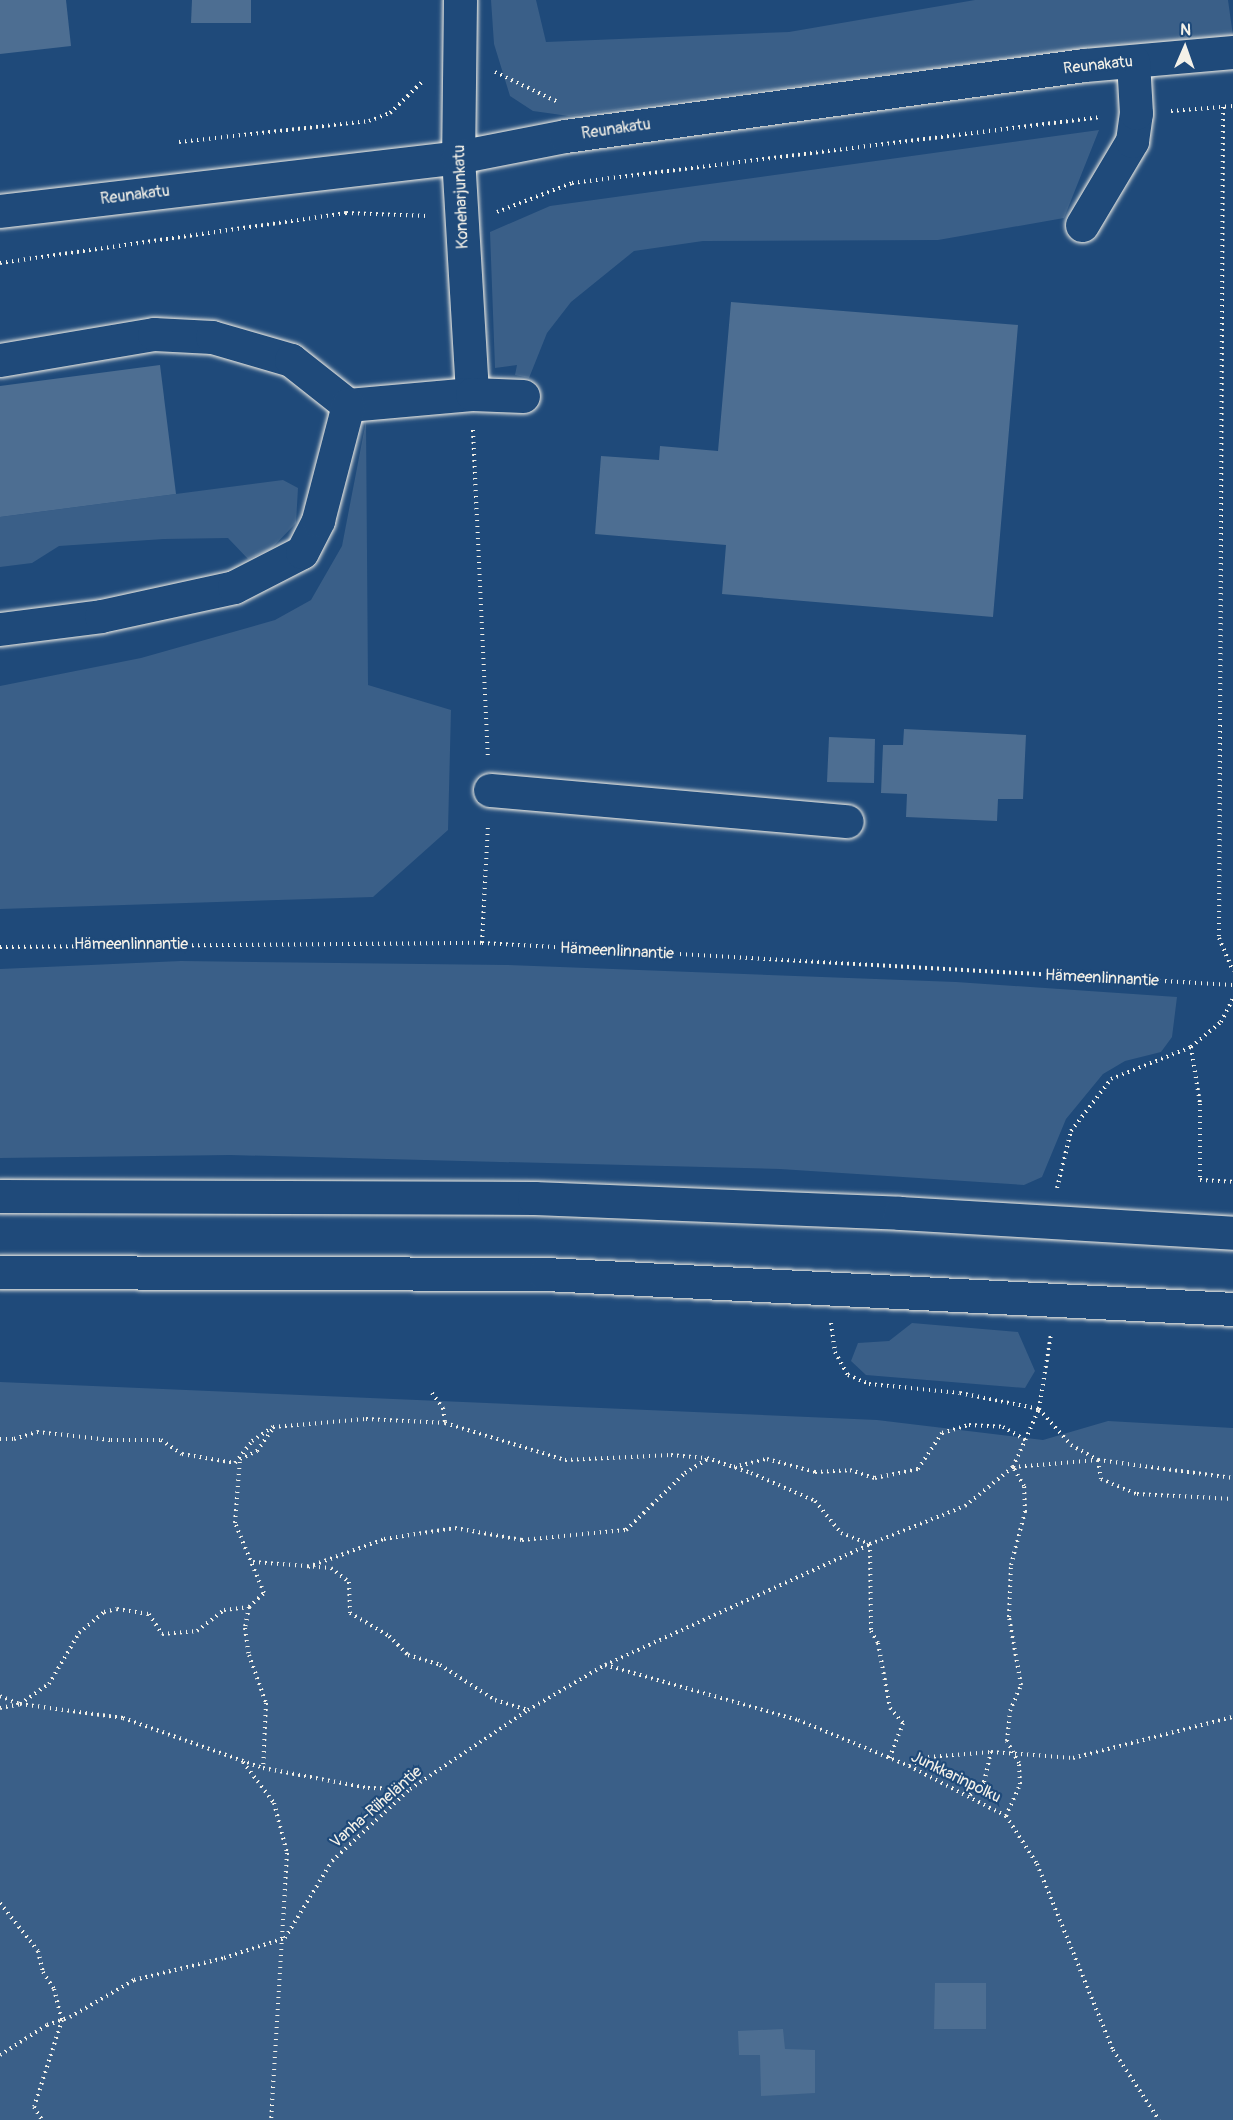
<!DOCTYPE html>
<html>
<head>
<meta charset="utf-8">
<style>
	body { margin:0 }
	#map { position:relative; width:1233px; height:2120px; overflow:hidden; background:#1f4a7a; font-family:Pangolin,sans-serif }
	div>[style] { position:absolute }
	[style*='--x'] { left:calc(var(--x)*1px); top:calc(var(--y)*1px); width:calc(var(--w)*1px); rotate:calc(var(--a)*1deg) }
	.green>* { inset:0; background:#3a5f88 }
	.building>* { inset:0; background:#4d6e92 }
	.path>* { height:4px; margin-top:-2px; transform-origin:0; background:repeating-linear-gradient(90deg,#f4f1e8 0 1.5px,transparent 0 6px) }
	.roads { filter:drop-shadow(0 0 2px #f4f1e8) drop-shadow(0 0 2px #f4f1e8) }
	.minor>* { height:33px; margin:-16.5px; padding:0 16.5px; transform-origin:16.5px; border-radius:16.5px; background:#1f4a7a }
	.major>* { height:33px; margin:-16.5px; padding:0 16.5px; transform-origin:16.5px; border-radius:16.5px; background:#1f4a7a }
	span { translate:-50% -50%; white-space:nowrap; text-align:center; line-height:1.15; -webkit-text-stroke:4.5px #1f4a7a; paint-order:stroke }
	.street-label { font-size:16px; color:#f4f1e8 }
	.north { position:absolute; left:1155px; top:18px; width:60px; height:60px; -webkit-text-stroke:4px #1f4a7a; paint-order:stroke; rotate:2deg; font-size:16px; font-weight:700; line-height:24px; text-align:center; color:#f4f1e8 }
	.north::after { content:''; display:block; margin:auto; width:21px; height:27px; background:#f4f1e8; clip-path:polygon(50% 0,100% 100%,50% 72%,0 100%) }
</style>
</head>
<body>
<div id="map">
	<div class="green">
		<i style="clip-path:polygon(491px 0,536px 0,546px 42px,789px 32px,975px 0,1228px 0,1233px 36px,1013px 58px,569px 116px,533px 111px,510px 96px,494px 44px)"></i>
		<i style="clip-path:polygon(1099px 130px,1064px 218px,938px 240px,703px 241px,634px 251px,571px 302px,547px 333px,529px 378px,515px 375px,517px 365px,495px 368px,490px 232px,550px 206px)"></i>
		<i style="clip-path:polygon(366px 421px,368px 685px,451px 710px,448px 830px,373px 897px,0 909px,0 686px,141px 658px,275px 620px,311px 600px,342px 546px)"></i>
		<i style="clip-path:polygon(283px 480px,298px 488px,296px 523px,271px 549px,248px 559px,228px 538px,164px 539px,59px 546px,32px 563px,0 567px,0 517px)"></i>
		<i style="clip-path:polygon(181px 961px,507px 965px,956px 982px,1177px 997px,1172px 1037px,1161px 1052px,1125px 1061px,1103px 1074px,1066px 1119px,1042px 1177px,1024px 1185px,780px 1169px,230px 1155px,0 1158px,0 969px)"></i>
		<i style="clip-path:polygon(912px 1323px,1018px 1332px,1035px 1371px,1025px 1388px,866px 1375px,851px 1361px,858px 1343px,889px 1341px)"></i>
		<i style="clip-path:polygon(0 1382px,877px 1420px,1043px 1440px,1108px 1421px,1233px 1428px,1233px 2120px,0 2120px)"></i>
	</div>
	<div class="building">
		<i style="clip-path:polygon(0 0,66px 0,71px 46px,0 54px)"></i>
		<i style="clip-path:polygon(192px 0,251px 0,251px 23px,191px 23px)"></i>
		<i style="clip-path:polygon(731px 302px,1018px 325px,993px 617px,722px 594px,726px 545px,595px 534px,601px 456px,659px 460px,660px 446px,718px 451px)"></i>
		<i style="clip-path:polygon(160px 365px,176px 494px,0 517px,0 386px)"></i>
		<i style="clip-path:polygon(904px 729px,1026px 735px,1023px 799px,998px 799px,997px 821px,906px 817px,907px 794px,881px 793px,883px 745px,903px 745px)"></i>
		<i style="clip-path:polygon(829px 737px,875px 739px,874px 783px,827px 782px)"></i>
		<i style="clip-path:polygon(935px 1983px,986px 1983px,986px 2029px,934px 2029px)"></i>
		<i style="clip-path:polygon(783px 2029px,785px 2049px,815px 2050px,815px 2093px,761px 2096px,760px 2055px,739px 2055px,738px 2031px)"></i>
	</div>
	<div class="path">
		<i style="--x:495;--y:72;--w:70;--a:25.5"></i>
		<i style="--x:1223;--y:107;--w:831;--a:90.28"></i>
		<i style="--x:1219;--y:938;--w:36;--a:67"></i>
		<i style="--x:1171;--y:111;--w:62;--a:-4.6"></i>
		<i style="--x:179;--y:142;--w:191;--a:-6.3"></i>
		<i style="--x:369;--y:121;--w:22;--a:-21"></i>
		<i style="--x:390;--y:113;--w:46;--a:-44.1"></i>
		<i style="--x:497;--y:212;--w:80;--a:-21.1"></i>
		<i style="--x:572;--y:183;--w:533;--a:-7.11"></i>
		<i style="--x:0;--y:263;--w:350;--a:-8.2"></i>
		<i style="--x:346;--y:213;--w:81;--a:2.1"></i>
		<i style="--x:473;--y:430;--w:326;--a:87.4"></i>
		<i style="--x:482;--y:943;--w:117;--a:-87.1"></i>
		<i style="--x:0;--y:947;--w:482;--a:-0.5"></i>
		<i style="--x:482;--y:943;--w:752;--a:3.2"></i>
		<i style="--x:1191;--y:1047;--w:58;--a:81"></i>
		<i style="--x:1200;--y:1104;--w:76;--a:90"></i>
		<i style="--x:1200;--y:1180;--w:33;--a:3"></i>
		<i style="--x:1057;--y:1188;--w:59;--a:-76.2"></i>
		<i style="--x:1071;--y:1131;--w:66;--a:-52.4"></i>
		<i style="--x:1111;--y:1079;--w:86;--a:-21.8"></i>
		<i style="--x:1191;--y:1047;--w:39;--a:-40"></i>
		<i style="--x:1221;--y:1022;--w:27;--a:-63"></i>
		<i style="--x:831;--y:1323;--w:29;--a:82"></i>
		<i style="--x:835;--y:1352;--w:26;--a:61"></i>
		<i style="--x:848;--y:1375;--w:23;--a:23"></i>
		<i style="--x:869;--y:1384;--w:91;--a:5.6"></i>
		<i style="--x:960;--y:1393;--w:81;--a:11.4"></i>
		<i style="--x:1039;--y:1409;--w:48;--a:48.4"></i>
		<i style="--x:1071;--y:1445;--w:31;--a:29"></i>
		<i style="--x:1098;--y:1460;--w:19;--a:81"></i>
		<i style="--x:1101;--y:1479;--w:39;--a:23"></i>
		<i style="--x:1137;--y:1494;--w:96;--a:3"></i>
		<i style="--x:432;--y:1393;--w:19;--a:54"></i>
		<i style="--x:443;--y:1408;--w:15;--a:82"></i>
		<i style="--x:0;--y:1439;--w:14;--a:0"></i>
		<i style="--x:14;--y:1439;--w:24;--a:-17"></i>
		<i style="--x:37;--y:1432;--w:74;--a:6.2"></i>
		<i style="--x:111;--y:1440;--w:50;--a:0"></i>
		<i style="--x:161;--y:1440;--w:25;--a:34"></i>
		<i style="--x:182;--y:1454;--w:54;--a:9.6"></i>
		<i style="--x:235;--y:1463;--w:28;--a:-52"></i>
		<i style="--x:252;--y:1441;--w:25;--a:-34"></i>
		<i style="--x:273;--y:1427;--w:93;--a:-4.9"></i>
		<i style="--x:366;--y:1419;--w:79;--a:2.9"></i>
		<i style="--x:445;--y:1423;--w:126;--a:17.1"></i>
		<i style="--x:565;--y:1460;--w:106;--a:-2.7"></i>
		<i style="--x:671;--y:1455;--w:36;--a:5"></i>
		<i style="--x:707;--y:1458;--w:46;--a:18.8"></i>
		<i style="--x:751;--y:1473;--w:70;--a:23.6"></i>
		<i style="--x:815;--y:1501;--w:41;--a:50.9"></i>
		<i style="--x:841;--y:1533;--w:31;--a:21"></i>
		<i style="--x:870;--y:1544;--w:87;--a:89.3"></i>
		<i style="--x:871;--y:1631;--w:14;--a:60"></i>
		<i style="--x:878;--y:1643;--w:66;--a:79.5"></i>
		<i style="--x:890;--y:1708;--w:20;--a:49"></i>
		<i style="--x:903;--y:1723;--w:39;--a:111"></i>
		<i style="--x:734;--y:1467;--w:34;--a:-14"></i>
		<i style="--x:767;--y:1459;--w:50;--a:15.2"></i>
		<i style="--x:815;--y:1472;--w:35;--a:-3"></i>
		<i style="--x:850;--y:1470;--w:26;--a:18"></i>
		<i style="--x:875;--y:1478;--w:44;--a:-11.8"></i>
		<i style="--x:918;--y:1469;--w:43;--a:-56.3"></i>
		<i style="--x:942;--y:1433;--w:28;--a:-17"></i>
		<i style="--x:969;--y:1425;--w:34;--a:3"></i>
		<i style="--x:1003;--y:1427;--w:28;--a:30"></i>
		<i style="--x:253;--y:1562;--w:78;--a:4.4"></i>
		<i style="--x:331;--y:1568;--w:23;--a:38"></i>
		<i style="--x:349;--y:1582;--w:31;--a:88"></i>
		<i style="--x:350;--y:1613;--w:45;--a:30.5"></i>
		<i style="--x:389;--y:1636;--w:27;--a:45"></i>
		<i style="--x:408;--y:1655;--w:34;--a:17"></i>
		<i style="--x:440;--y:1665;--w:65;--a:32.5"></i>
		<i style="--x:495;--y:1700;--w:34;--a:17"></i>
		<i style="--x:308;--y:1567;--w:81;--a:-20.2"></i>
		<i style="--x:384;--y:1539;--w:72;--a:-8.8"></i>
		<i style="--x:455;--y:1528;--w:68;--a:10.2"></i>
		<i style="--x:522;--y:1540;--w:104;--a:-5.5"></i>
		<i style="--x:626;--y:1530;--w:82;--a:-44"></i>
		<i style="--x:685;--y:1473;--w:26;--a:-32"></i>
		<i style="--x:249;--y:1607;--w:21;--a:101"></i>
		<i style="--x:245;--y:1628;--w:27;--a:82"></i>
		<i style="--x:249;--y:1655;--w:51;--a:70.5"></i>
		<i style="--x:266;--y:1703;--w:65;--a:92.6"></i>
		<i style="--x:605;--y:1665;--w:201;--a:15.9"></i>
		<i style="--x:798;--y:1720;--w:120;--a:22.5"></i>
		<i style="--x:909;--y:1766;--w:109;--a:27.3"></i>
		<i style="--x:1006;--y:1816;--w:57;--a:57.1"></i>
		<i style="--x:1037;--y:1864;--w:201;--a:67.8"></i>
		<i style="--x:1113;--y:2050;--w:84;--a:56.7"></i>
		<i style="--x:0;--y:1696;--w:22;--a:22"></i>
		<i style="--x:20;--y:1704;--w:104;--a:7.7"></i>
		<i style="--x:123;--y:1718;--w:149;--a:19.7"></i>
		<i style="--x:263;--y:1768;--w:107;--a:10.8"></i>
		<i style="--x:368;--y:1788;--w:41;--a:1.4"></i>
		<i style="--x:0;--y:1708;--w:20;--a:-11"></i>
		<i style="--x:20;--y:1704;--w:35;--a:-35"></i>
		<i style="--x:49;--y:1684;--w:59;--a:-59.5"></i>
		<i style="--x:79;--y:1633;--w:33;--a:-40"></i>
		<i style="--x:104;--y:1612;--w:13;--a:-13"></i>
		<i style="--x:117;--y:1609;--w:32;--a:9"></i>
		<i style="--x:149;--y:1614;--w:24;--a:57"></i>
		<i style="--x:162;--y:1634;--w:35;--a:-5"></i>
		<i style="--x:197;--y:1631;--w:34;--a:-38"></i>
		<i style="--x:224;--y:1610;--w:25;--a:-7"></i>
		<i style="--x:249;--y:1607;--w:21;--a:-43"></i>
		<i style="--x:264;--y:1593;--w:76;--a:-112.5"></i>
		<i style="--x:235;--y:1523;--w:64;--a:-85.5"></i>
		<i style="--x:240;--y:1459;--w:19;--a:-25"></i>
		<i style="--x:257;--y:1451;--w:28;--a:-55"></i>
		<i style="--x:243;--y:1762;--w:51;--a:52.9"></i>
		<i style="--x:274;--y:1803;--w:52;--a:75.4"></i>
		<i style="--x:287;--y:1853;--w:267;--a:93.4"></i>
		<i style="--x:909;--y:1766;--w:21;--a:-25"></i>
		<i style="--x:928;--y:1757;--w:63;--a:-4.5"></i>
		<i style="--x:991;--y:1752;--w:82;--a:4.2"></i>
		<i style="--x:1073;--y:1758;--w:165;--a:-14.4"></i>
		<i style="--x:970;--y:1795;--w:19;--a:-43"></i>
		<i style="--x:984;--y:1782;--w:31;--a:-77"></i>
		<i style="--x:1006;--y:1816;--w:35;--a:-66"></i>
		<i style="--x:1020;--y:1784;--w:21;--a:-93"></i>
		<i style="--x:1019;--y:1763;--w:25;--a:-119"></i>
		<i style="--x:1007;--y:1741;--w:30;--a:-84"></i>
		<i style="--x:1010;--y:1711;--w:28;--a:-67"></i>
		<i style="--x:1021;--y:1685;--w:69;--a:-100"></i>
		<i style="--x:1009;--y:1617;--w:52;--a:-87.8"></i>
		<i style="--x:1011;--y:1565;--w:55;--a:-75.2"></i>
		<i style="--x:1025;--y:1512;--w:26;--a:-92"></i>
		<i style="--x:1024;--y:1486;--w:22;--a:-120"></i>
		<i style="--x:1013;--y:1467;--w:64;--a:-65.9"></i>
		<i style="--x:1039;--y:1409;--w:76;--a:-80.9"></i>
		<i style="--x:0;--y:1903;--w:61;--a:51.6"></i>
		<i style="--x:38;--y:1951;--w:22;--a:77"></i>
		<i style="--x:43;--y:1972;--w:20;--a:57"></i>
		<i style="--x:54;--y:1989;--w:32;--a:76"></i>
		<i style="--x:62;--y:2020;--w:91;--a:107.8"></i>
		<i style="--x:34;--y:2107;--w:15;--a:58"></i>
		<i style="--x:285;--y:1938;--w:90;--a:-58.6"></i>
		<i style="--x:332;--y:1861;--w:106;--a:-42.7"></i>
		<i style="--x:410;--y:1789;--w:142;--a:-33.8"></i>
		<i style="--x:528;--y:1710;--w:89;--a:-30.3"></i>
		<i style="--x:605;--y:1665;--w:291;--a:-24.5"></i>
		<i style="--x:870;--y:1544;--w:102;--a:-21.8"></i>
		<i style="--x:965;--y:1506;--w:62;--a:-39.1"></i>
		<i style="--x:1013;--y:1467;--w:85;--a:-4.7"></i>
		<i style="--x:1098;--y:1460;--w:136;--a:7.6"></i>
		<i style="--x:0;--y:2055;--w:56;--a:-32.6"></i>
		<i style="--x:47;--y:2025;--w:24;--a:-19"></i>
		<i style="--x:70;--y:2017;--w:74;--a:-30"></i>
		<i style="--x:134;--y:1980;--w:93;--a:-13.7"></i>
		<i style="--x:224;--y:1958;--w:64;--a:-18.2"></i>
	</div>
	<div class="roads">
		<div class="minor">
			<i style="--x:460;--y:0;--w:157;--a:90.7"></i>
			<i style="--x:458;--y:157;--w:237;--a:86.6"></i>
			<i style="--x:0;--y:211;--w:461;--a:-6.7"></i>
			<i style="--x:458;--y:157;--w:109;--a:-11.1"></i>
			<i style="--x:565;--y:136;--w:524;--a:-7.79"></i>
			<i style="--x:1084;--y:65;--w:150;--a:-5"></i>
			<i style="--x:1082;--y:225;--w:98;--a:-59.2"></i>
			<i style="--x:1132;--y:141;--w:28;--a:-82"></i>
			<i style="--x:1136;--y:113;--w:52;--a:-93.3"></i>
			<i style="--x:0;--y:360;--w:156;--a:-9.6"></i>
			<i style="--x:154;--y:334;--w:58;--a:3"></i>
			<i style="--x:212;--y:337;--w:82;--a:16.2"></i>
			<i style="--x:291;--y:360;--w:73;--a:38.3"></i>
			<i style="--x:348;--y:405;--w:124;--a:-5.1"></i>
			<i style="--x:472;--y:394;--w:51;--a:2.2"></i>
			<i style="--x:0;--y:629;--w:102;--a:-7.3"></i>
			<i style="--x:101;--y:616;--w:136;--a:-12.3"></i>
			<i style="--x:234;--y:587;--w:76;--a:-27.2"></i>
			<i style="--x:302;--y:552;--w:36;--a:-63"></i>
			<i style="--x:318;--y:520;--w:119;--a:-75.4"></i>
			<i style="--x:490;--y:790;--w:358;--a:5"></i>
		</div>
		<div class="major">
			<i style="--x:0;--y:1196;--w:534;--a:0.21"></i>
			<i style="--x:534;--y:1198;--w:366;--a:2.3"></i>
			<i style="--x:900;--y:1213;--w:334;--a:3.4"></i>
			<i style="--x:0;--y:1272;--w:545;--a:0.21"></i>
			<i style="--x:545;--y:1274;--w:689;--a:2.91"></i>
		</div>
	</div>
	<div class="street-label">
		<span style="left:1098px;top:65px;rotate:-6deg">Reunakatu</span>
		<span style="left:616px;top:129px;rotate:-8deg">Reunakatu</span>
		<span style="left:135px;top:195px;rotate:-7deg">Reunakatu</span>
		<span style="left:461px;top:197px;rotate:-92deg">Koneharjunkatu</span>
		<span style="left:131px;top:944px">Hämeenlinnantie</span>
		<span style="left:617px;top:951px;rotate:3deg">Hämeenlinnantie</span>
		<span style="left:1102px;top:978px;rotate:3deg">Hämeenlinnantie</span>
		<span style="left:956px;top:1777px;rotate:26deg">Junkkarinpolku</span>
		<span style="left:376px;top:1807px;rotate:-41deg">Vanha-Riiheläntie</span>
	</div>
	<div class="north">N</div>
</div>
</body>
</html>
